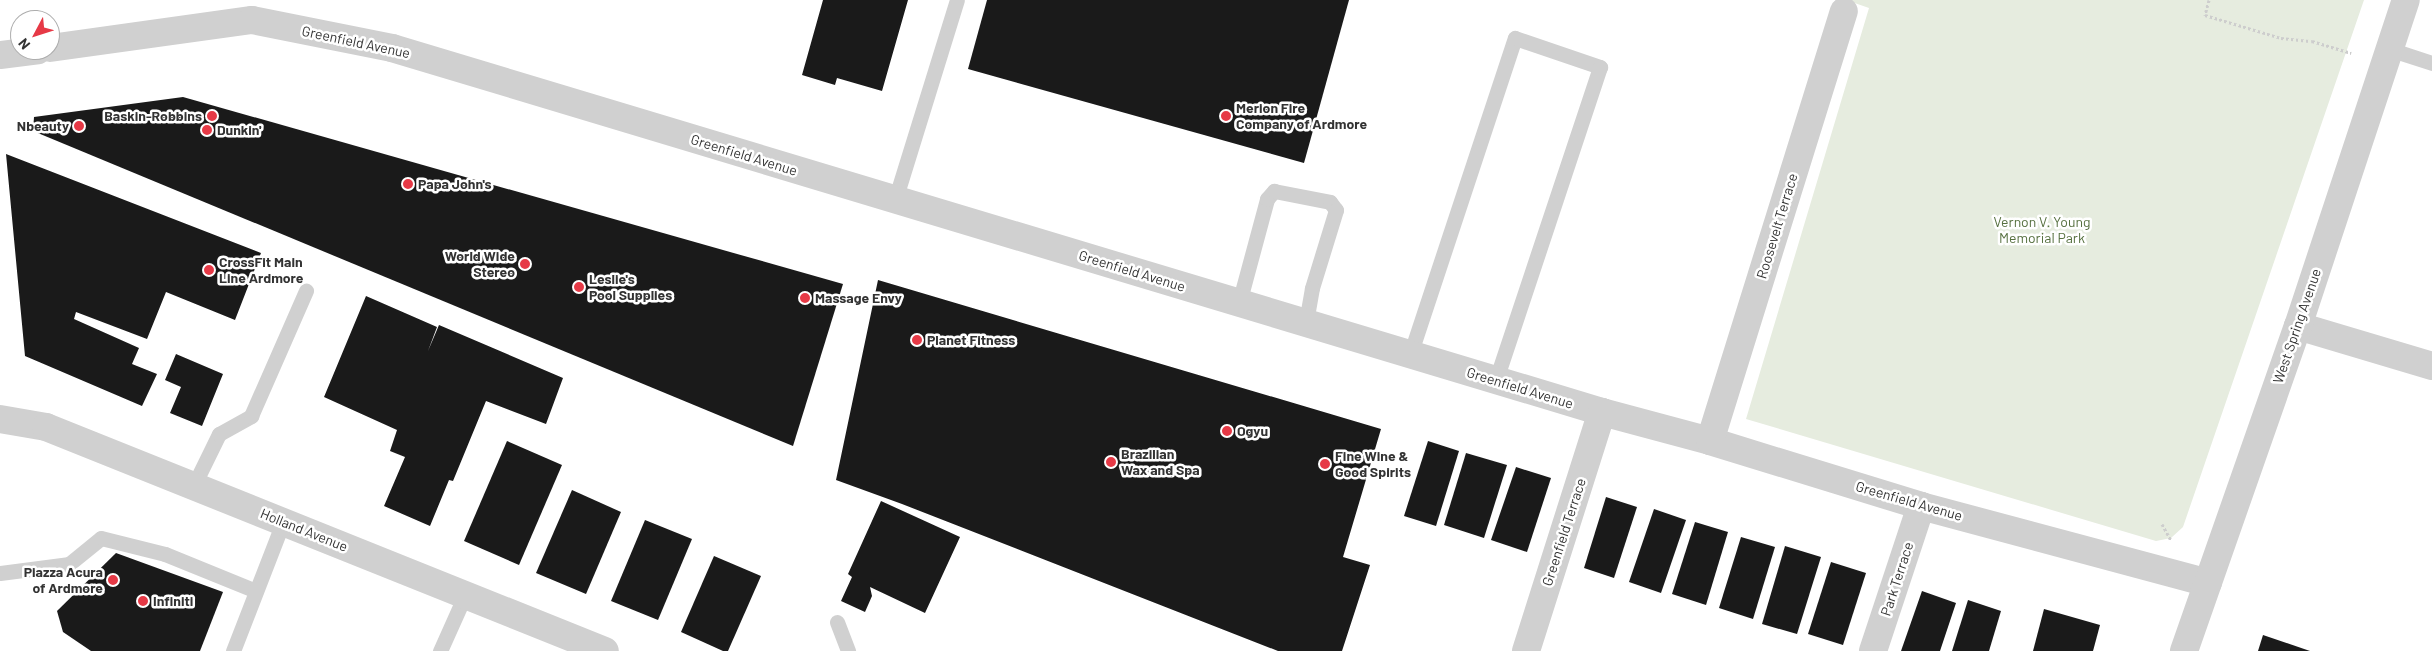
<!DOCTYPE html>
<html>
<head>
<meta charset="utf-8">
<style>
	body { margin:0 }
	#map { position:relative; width:2432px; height:651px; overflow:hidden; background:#fff; font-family:Barlow,sans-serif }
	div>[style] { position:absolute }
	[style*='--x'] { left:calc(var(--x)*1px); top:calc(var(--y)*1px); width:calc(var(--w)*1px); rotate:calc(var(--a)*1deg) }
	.green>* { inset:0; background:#e6ecdf }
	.building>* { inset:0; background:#1a1a1a }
	.path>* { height:3px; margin-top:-1.5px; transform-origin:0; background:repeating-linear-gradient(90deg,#cdcdcd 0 2.5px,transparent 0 5px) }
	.lane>* { height:15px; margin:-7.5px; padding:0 7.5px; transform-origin:7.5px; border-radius:7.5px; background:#d0d0d0 }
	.street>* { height:28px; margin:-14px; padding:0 14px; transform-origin:14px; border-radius:14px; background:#d0d0d0 }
	.dots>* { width:14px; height:14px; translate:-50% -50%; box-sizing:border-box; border:2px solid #fff; border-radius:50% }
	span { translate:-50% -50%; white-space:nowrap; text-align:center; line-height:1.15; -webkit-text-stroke:5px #fff; paint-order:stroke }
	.street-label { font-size:14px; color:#333 }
	.poi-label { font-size:14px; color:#333; font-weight:700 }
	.left { translate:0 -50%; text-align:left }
	.right { translate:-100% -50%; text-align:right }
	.park-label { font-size:14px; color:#56703f }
	.north { position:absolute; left:10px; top:10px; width:50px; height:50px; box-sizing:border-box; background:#fff; border:1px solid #adadad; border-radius:50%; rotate:230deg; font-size:14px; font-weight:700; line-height:20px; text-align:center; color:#333 }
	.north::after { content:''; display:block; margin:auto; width:18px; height:22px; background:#e63946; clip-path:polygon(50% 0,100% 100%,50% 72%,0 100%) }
</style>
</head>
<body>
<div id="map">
	<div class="green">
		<i style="clip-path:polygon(1846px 0,2364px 0,2183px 527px,2171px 538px,2156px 541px,1746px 419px,1869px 8px)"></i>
	</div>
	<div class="building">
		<i style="clip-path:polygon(823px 0,908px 0,882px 91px,837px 78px,835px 85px,802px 75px)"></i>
		<i style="clip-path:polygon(987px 0,1349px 0,1304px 163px,968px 69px)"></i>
		<i style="clip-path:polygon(183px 97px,843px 284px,793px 446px,33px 131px,34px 117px)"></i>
		<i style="clip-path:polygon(6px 154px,261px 253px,235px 320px,166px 292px,147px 339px,76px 312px,74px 319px,139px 348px,132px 364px,157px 374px,142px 406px,25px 356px)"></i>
		<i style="clip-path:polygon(878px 280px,1381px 429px,1343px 557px,1370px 565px,1342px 651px,1278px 651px,902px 504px,836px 480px)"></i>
		<i style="clip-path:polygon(366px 296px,437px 327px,428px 351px,439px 325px,563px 378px,546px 424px,486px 401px,453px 481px,449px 480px,430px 526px,384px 506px,405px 457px,390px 451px,397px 430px,324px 397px)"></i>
		<i style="clip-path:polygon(176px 354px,223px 374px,202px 426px,170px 413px,181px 387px,165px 380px)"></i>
		<i style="clip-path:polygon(507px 441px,562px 465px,519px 565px,464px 541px)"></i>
		<i style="clip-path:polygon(1428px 441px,1459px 451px,1436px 526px,1404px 516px)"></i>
		<i style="clip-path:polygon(1466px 453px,1507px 465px,1484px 538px,1444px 525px)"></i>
		<i style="clip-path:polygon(1516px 467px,1551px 478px,1527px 552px,1491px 540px)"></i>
		<i style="clip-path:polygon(572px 490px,621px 512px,586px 594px,536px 573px)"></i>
		<i style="clip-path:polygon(1606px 497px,1637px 507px,1614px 578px,1584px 568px)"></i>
		<i style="clip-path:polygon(881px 501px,960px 537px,925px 613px,870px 587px,872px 596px,865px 612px,841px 601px,852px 577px,848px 574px)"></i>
		<i style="clip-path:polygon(1654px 509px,1686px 520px,1661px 593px,1629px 582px)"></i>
		<i style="clip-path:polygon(645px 520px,692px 539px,658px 620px,611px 601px)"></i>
		<i style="clip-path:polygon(1695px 522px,1728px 532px,1706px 605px,1672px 594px)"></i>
		<i style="clip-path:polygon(1741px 537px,1775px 547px,1753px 619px,1719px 608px)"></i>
		<i style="clip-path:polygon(1785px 546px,1821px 557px,1797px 634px,1762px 624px)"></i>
		<i style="clip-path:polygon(116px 553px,223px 592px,200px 651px,91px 651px,63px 632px,57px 611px)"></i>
		<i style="clip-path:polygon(714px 556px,761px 576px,728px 651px,723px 651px,681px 632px)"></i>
		<i style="clip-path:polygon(1831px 562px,1866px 573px,1843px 645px,1808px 634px)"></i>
		<i style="clip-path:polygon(1922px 591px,1956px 603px,1940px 651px,1901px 651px)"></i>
		<i style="clip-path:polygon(1968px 600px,2001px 611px,1989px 651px,1952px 651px)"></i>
		<i style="clip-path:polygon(2044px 609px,2100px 625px,2093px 651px,2033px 651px)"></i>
		<i style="clip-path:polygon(2263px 635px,2310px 651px,2258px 651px)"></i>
	</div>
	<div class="path">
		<i style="--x:2209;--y:0;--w:16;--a:105"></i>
		<i style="--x:2205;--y:15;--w:79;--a:16.8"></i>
		<i style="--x:2281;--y:38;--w:31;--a:6"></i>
		<i style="--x:2312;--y:41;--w:41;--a:17.1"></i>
		<i style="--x:2162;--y:524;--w:18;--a:61"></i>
	</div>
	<div class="lane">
		<i style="--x:2389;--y:49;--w:45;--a:18"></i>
		<i style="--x:895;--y:200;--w:209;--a:-72.8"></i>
		<i style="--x:1239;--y:303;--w:108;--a:-74.9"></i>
		<i style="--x:1267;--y:199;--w:11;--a:-49"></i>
		<i style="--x:1274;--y:191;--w:57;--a:11.1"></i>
		<i style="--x:1330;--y:202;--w:10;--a:53"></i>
		<i style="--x:1336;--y:210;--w:82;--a:107.1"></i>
		<i style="--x:1312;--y:288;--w:36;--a:100"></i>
		<i style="--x:1410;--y:355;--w:334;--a:-71.7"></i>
		<i style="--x:1515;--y:38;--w:90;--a:18.8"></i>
		<i style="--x:1600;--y:67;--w:330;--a:108.4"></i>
		<i style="--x:194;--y:485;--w:57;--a:-63.9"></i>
		<i style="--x:219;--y:434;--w:37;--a:-29"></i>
		<i style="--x:251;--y:416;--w:137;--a:-66.3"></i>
		<i style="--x:0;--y:573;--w:70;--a:-7.4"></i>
		<i style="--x:69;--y:564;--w:41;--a:-39.1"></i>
		<i style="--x:101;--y:538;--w:66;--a:14"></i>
		<i style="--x:165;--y:554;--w:98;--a:22.1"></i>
		<i style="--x:837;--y:622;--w:31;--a:69"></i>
		<i style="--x:233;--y:651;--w:138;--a:-68.8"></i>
		<i style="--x:440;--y:651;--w:61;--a:-65.9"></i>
	</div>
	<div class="street">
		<i style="--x:50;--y:48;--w:204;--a:-7.9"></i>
		<i style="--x:252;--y:20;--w:143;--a:11.3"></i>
		<i style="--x:392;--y:48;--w:1264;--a:16.74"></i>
		<i style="--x:1602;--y:412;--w:112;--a:15"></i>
		<i style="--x:1710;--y:441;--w:221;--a:17.1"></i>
		<i style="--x:1921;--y:506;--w:297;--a:15"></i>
		<i style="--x:0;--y:55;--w:38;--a:-7"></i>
		<i style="--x:2298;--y:326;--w:140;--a:16.6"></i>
		<i style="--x:0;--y:419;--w:47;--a:9.9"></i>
		<i style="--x:46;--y:427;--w:602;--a:21.84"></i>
		<i style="--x:1710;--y:441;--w:450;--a:-72.7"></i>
		<i style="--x:1526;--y:651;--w:251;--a:-72.4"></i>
		<i style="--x:1873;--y:651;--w:153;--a:-71.7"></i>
		<i style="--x:2184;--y:651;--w:344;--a:-70.7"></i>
		<i style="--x:2298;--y:326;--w:343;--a:-71.7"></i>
	</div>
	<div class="dots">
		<i style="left:212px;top:116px;background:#e63946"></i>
		<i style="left:1226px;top:116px;background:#e63946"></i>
		<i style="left:79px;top:126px;background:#e63946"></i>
		<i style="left:207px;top:130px;background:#e63946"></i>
		<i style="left:408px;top:184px;background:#e63946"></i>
		<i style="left:525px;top:264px;background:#e63946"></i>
		<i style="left:209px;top:270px;background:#e63946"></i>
		<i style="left:579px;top:287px;background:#e63946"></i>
		<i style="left:805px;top:298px;background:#e63946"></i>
		<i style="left:917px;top:340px;background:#e63946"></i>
		<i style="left:1227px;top:431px;background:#e63946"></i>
		<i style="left:1111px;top:462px;background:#e63946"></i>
		<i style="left:1325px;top:464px;background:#e63946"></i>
		<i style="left:113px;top:580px;background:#e63946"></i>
		<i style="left:143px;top:601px;background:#e63946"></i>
	</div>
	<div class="street-label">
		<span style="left:356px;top:42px;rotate:12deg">Greenfield Avenue</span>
		<span style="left:744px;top:155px;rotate:17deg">Greenfield Avenue</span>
		<span style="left:1777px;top:226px;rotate:-73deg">Roosevelt Terrace</span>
		<span style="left:1132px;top:271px;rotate:17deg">Greenfield Avenue</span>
		<span style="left:2297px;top:326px;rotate:-71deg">West Spring Avenue</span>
		<span style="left:1520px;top:388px;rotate:17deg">Greenfield Avenue</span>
		<span style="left:1909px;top:501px;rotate:16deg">Greenfield Avenue</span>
		<span style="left:304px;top:530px;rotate:22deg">Holland Avenue</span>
		<span style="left:1564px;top:532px;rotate:-72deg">Greenfield Terrace</span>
		<span style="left:1897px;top:579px;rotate:-72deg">Park Terrace</span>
	</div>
	<div class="poi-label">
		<span class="left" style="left:1236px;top:116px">Merion Fire<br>Company of Ardmore</span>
		<span class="right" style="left:202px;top:116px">Baskin-Robbins</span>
		<span class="right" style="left:69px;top:126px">Nbeauty</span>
		<span class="left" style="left:217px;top:130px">Dunkin'</span>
		<span class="left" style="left:418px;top:184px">Papa John's</span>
		<span class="right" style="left:515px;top:264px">World Wide<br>Stereo</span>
		<span class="left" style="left:219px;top:270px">CrossFit Main<br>Line Ardmore</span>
		<span class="left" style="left:589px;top:287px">Leslie's<br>Pool Supplies</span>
		<span class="left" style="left:815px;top:298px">Massage Envy</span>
		<span class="left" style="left:927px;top:340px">Planet Fitness</span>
		<span class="left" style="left:1237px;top:431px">Ogyu</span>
		<span class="left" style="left:1121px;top:462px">Brazilian<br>Wax and Spa</span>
		<span class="left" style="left:1335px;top:464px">Fine Wine &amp;<br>Good Spirits</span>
		<span class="right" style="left:103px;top:580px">Piazza Acura<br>of Ardmore</span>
		<span class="left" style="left:153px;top:601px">Infiniti</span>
	</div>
	<div class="park-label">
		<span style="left:2042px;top:230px">Vernon V. Young<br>Memorial Park</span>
	</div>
	<div class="north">N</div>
</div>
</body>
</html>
